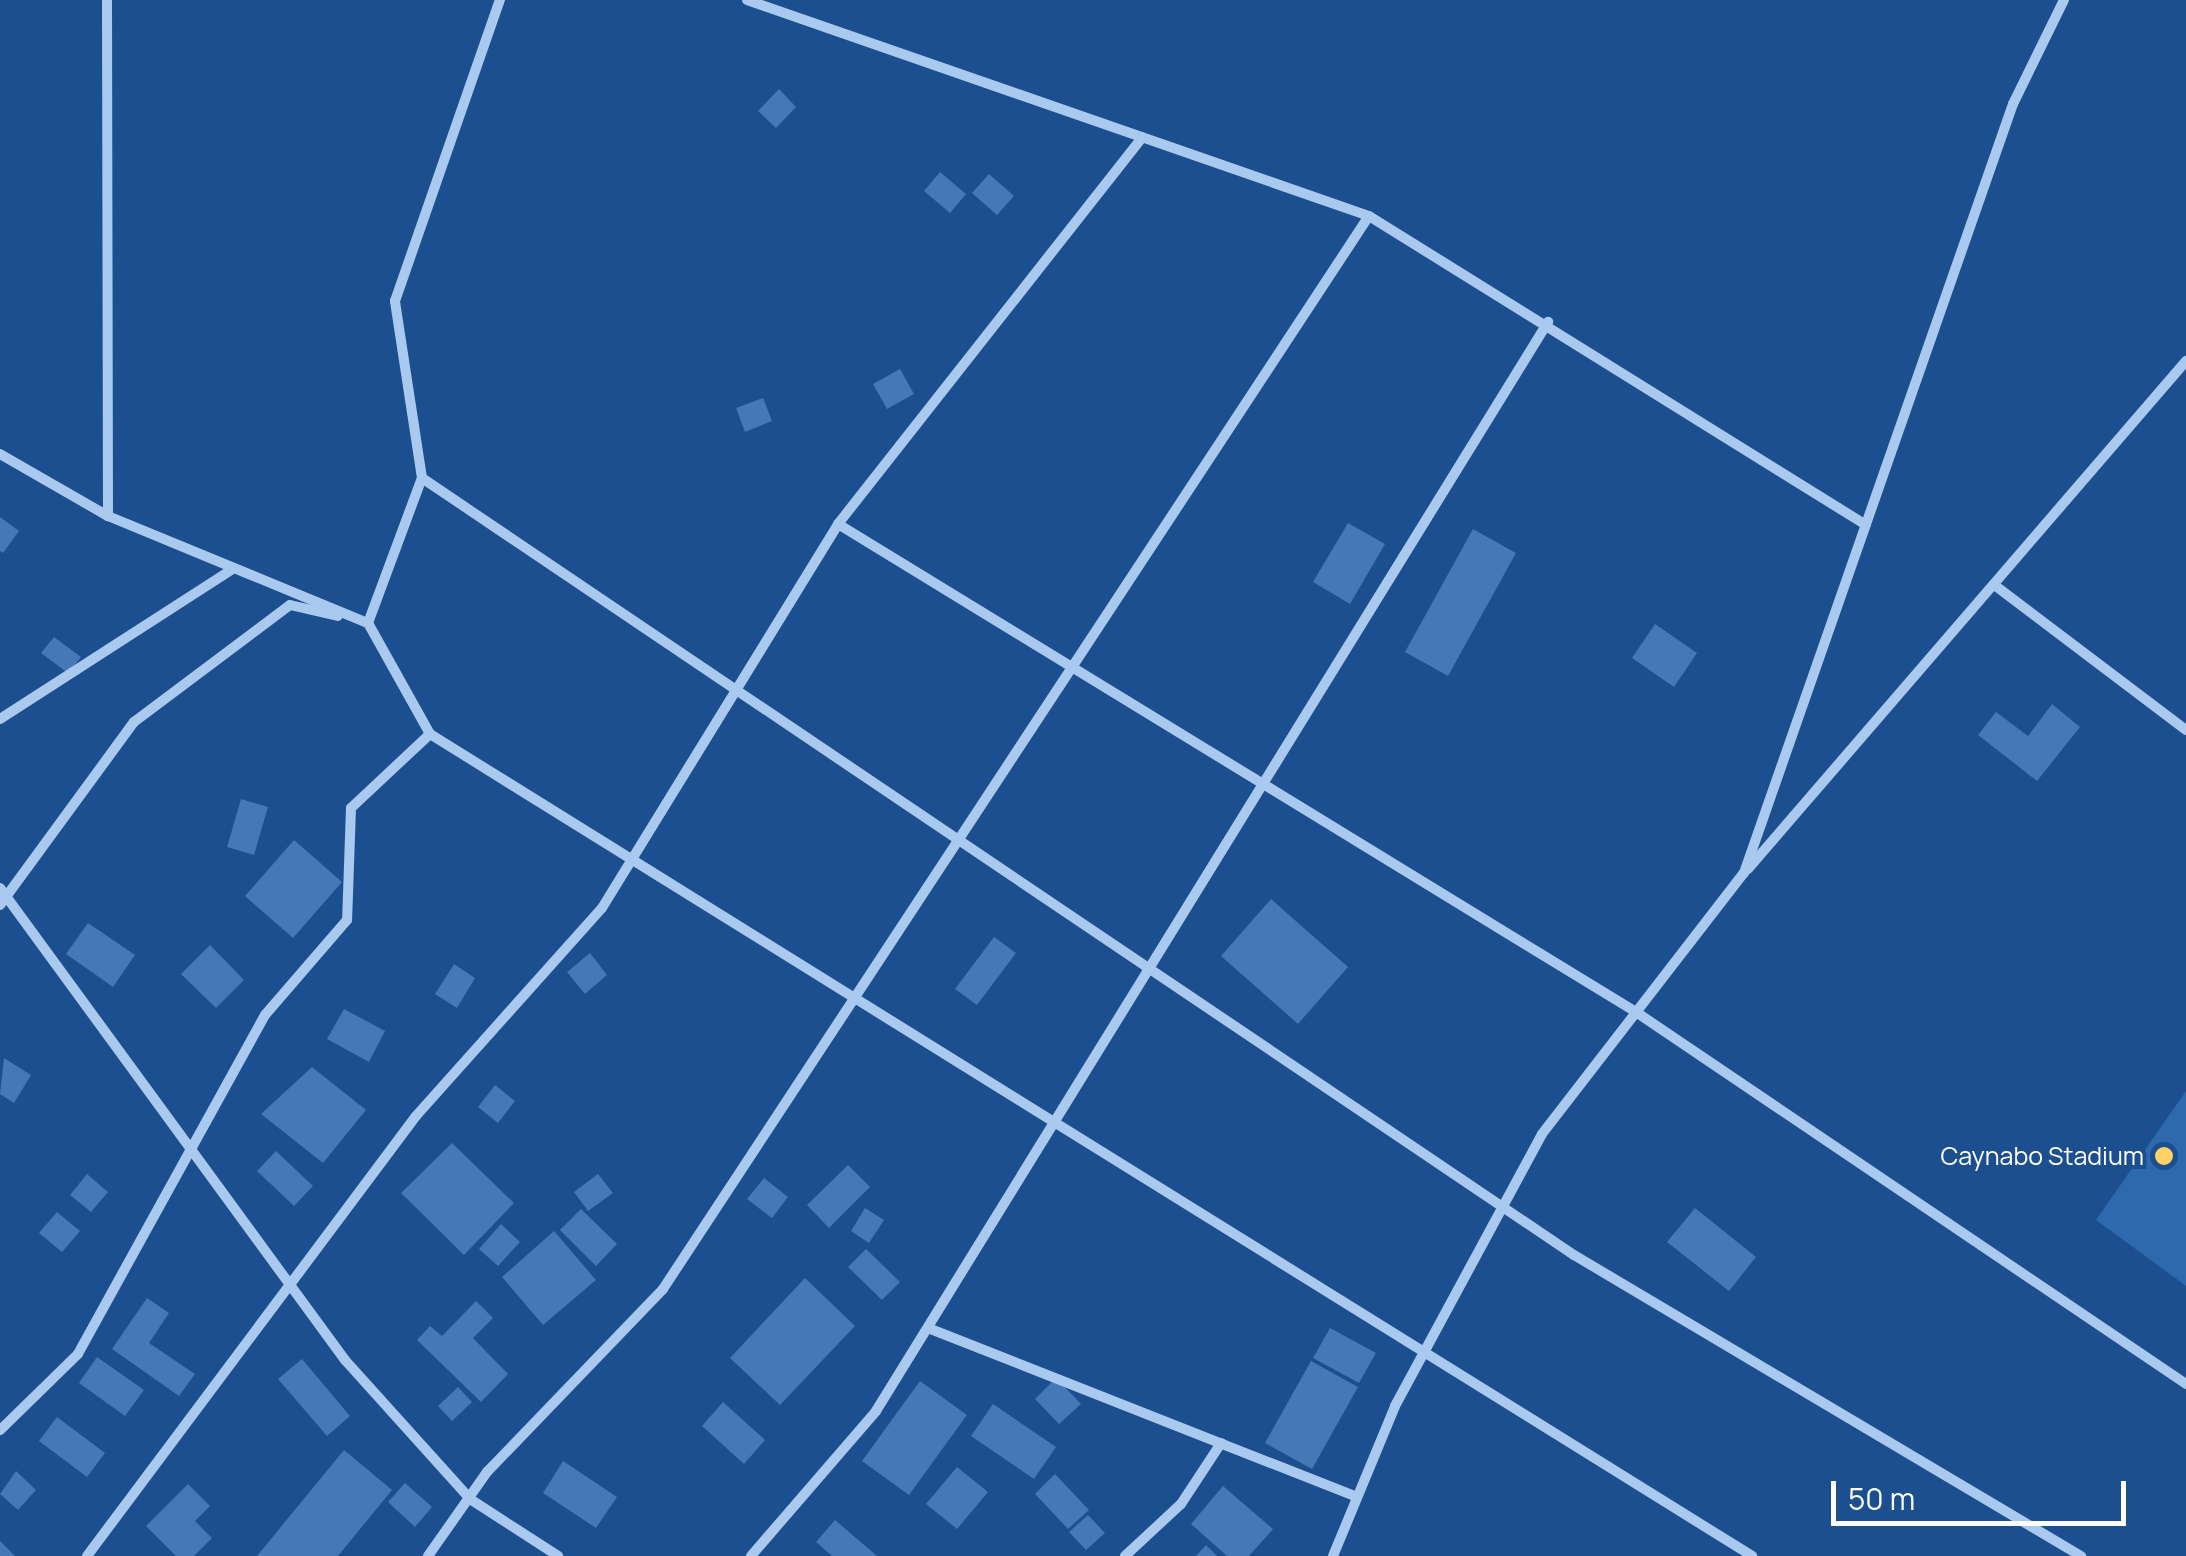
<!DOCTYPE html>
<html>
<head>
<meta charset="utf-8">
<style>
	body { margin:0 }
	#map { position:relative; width:2186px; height:1556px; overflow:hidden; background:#1b4f8f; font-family:Manrope,sans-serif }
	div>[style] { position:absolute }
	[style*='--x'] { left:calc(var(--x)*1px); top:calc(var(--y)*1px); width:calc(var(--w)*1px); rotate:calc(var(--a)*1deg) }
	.green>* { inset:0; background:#2e69ad }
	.building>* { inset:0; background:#4478b7 }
	.minor>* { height:10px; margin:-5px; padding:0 5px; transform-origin:5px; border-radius:5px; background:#a9c9ee }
	.dots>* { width:28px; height:28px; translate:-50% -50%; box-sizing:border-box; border:5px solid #1b4f8f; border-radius:50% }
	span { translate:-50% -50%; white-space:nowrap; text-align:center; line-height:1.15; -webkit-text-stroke:8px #1b4f8f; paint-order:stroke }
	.poi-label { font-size:25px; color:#fff }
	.right { translate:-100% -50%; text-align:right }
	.scale { position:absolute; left:1831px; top:1481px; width:295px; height:45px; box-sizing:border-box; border:5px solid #fff; border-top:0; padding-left:12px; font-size:30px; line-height:35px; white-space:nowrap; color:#fff; -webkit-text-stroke:8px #1b4f8f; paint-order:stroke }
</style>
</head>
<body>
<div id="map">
	<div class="green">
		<i style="clip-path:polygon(2186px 1091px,2186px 1286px,2096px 1220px)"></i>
	</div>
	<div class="building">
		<i style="clip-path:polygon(779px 89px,796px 107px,776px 128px,758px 111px)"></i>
		<i style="clip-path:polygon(940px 172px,966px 194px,950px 213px,924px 191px)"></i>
		<i style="clip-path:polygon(989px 174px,1014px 196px,997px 215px,972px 193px)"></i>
		<i style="clip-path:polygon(900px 369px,914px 394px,887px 409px,873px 384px)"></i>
		<i style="clip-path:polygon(763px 398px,772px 421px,745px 432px,736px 408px)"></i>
		<i style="clip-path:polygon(0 517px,19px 531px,3px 553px,0 551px)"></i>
		<i style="clip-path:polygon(1348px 523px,1385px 544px,1350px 604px,1313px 582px)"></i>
		<i style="clip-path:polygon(1473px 529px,1516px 553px,1448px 676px,1405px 652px)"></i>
		<i style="clip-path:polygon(1655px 624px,1697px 653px,1674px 687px,1632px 658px)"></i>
		<i style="clip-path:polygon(54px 637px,81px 657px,68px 673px,41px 653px)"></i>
		<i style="clip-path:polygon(2052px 704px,2080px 727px,2037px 781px,1978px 735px,1996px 712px,2028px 736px)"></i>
		<i style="clip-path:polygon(241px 799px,268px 807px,254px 855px,227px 847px)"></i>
		<i style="clip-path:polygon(294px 840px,342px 882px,293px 938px,245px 896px)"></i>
		<i style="clip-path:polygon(1271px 899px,1348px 967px,1298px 1024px,1221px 956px)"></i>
		<i style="clip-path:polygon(88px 923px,135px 955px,113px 987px,66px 954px)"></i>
		<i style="clip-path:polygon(994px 937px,1016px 953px,977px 1005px,955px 989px)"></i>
		<i style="clip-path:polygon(210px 945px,244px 980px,216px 1008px,181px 974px)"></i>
		<i style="clip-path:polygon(590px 953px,607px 975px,585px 994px,567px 972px)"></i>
		<i style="clip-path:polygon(454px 964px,475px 978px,457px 1008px,435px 994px)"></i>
		<i style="clip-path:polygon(344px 1009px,385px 1031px,369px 1062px,327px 1039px)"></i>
		<i style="clip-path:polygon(4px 1058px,31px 1075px,14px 1103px,0 1094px)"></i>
		<i style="clip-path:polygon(312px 1067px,366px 1110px,323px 1163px,261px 1114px)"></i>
		<i style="clip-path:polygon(495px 1085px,515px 1101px,498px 1123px,478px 1107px)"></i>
		<i style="clip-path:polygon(452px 1143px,514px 1203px,464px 1255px,401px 1193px)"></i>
		<i style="clip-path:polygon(276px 1151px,313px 1186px,294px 1206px,257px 1171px)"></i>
		<i style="clip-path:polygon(848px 1165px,870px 1187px,829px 1228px,807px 1205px)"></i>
		<i style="clip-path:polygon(87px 1174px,108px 1192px,91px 1212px,70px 1195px)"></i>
		<i style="clip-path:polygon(598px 1174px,613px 1193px,588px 1211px,574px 1192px)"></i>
		<i style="clip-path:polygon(764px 1178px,788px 1197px,772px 1218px,747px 1199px)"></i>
		<i style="clip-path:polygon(865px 1208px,884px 1220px,869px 1243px,851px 1231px)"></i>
		<i style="clip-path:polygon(1695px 1208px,1756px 1257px,1729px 1291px,1667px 1242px)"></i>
		<i style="clip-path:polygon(581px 1209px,617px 1244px,596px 1266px,560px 1230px)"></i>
		<i style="clip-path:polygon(57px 1212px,80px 1231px,62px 1252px,39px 1233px)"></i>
		<i style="clip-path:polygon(501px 1224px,520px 1242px,498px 1266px,479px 1249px)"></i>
		<i style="clip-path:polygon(554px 1231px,596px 1280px,543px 1325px,502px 1277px)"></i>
		<i style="clip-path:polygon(866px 1249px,900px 1282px,882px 1300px,848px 1267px)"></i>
		<i style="clip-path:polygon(805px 1278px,855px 1326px,780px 1405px,730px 1358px)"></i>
		<i style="clip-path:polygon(147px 1298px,169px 1313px,149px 1343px,195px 1374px,179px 1396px,112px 1349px)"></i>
		<i style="clip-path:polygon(476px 1301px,493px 1318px,473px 1338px,508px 1374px,481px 1402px,417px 1340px,430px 1326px,442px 1336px)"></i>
		<i style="clip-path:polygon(1330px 1328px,1376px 1353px,1359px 1383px,1313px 1358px)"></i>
		<i style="clip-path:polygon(97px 1357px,144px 1390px,125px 1416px,79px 1383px)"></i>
		<i style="clip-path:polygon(302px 1359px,350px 1416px,327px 1436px,278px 1379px)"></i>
		<i style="clip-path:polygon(1311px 1361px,1358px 1387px,1312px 1469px,1265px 1443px)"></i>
		<i style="clip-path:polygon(1056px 1378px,1081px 1404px,1059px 1424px,1035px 1399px)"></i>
		<i style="clip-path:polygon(920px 1381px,967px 1415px,909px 1495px,862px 1461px)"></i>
		<i style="clip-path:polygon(458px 1387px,472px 1402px,452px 1421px,438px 1406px)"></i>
		<i style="clip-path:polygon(723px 1402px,765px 1440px,744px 1464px,702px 1426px)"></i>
		<i style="clip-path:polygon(993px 1404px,1056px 1447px,1034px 1479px,971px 1436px)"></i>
		<i style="clip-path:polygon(57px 1417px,105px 1453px,87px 1477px,39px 1441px)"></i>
		<i style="clip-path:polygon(344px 1450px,392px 1490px,338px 1556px,257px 1556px)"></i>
		<i style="clip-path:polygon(563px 1461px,617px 1497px,596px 1528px,543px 1493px)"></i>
		<i style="clip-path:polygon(957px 1467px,988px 1492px,957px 1529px,926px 1504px)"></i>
		<i style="clip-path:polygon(16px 1471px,36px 1490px,18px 1510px,0 1494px)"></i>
		<i style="clip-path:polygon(1055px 1474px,1089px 1510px,1068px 1529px,1035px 1494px)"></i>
		<i style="clip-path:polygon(405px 1483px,432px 1507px,415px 1527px,388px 1502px)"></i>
		<i style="clip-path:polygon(188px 1484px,210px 1506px,195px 1521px,212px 1538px,194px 1556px,176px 1556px,146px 1526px)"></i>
		<i style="clip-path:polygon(1223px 1486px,1273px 1529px,1249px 1556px,1227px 1556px,1191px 1524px)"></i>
		<i style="clip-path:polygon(1088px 1515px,1105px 1533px,1086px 1550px,1069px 1532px)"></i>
		<i style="clip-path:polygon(835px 1520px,877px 1556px,832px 1556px,816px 1542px)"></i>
		<i style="clip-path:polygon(0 1541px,15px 1556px,0 1556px)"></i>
		<i style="clip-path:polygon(1206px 1545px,1217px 1556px,1196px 1556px)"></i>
	</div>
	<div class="minor">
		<i style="--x:107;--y:0;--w:516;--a:89.89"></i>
		<i style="--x:747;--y:0;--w:658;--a:19.15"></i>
		<i style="--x:1369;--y:216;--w:585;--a:31.87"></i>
		<i style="--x:0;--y:454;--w:125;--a:29.9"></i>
		<i style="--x:108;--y:516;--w:281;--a:22.4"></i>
		<i style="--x:368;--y:623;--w:127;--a:60.8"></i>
		<i style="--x:430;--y:734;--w:108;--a:136.9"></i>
		<i style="--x:351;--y:808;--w:112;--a:92"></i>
		<i style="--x:347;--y:920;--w:125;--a:130.8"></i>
		<i style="--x:265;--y:1015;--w:387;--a:118.9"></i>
		<i style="--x:78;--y:1354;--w:109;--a:135.7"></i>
		<i style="--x:422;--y:478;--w:1390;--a:34"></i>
		<i style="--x:1574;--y:1255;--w:590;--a:30.7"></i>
		<i style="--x:838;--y:524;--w:935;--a:31.45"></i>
		<i style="--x:1636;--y:1012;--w:664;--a:34.07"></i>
		<i style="--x:1997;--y:587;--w:237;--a:37.1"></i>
		<i style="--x:368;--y:623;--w:155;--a:-69.6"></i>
		<i style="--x:422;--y:478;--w:179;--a:-98.7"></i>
		<i style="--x:395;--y:301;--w:319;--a:-70.8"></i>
		<i style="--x:0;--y:719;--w:278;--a:-32.8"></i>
		<i style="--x:430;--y:734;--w:1557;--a:31.87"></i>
		<i style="--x:1748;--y:869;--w:671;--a:-49.23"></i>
		<i style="--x:0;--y:888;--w:585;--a:53.84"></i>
		<i style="--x:345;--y:1360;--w:187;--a:48"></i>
		<i style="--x:470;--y:1499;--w:105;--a:32.9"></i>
		<i style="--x:0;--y:905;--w:227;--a:-53.8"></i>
		<i style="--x:134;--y:722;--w:195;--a:-36.9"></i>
		<i style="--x:290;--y:605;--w:49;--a:12.9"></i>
		<i style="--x:928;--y:1328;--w:461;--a:21.5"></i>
		<i style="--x:87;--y:1556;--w:549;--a:-53.21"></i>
		<i style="--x:416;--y:1116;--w:279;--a:-48.2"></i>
		<i style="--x:602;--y:908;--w:451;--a:-58.4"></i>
		<i style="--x:838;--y:524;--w:492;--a:-51.8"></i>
		<i style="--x:428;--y:1556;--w:103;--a:-54.9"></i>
		<i style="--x:487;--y:1472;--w:254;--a:-46.1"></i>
		<i style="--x:663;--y:1289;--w:1284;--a:-56.66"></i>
		<i style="--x:751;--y:1556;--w:191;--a:-49.2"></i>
		<i style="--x:876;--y:1411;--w:1280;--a:-58.32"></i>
		<i style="--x:1125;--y:1556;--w:76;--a:-42.9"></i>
		<i style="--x:1181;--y:1504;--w:73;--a:-56.7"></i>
		<i style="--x:1333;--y:1556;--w:162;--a:-67.5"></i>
		<i style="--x:1395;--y:1406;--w:309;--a:-61.6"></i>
		<i style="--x:1542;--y:1134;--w:330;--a:-52.3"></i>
		<i style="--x:1744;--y:873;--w:815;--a:-70.72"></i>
		<i style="--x:2013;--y:104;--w:116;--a:-63.9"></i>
	</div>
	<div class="dots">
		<i style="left:2164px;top:1156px;background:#ffd166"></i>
	</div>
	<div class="poi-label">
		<span class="right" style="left:2144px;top:1156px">Caynabo Stadium</span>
	</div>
	<div class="scale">50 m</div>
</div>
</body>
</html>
